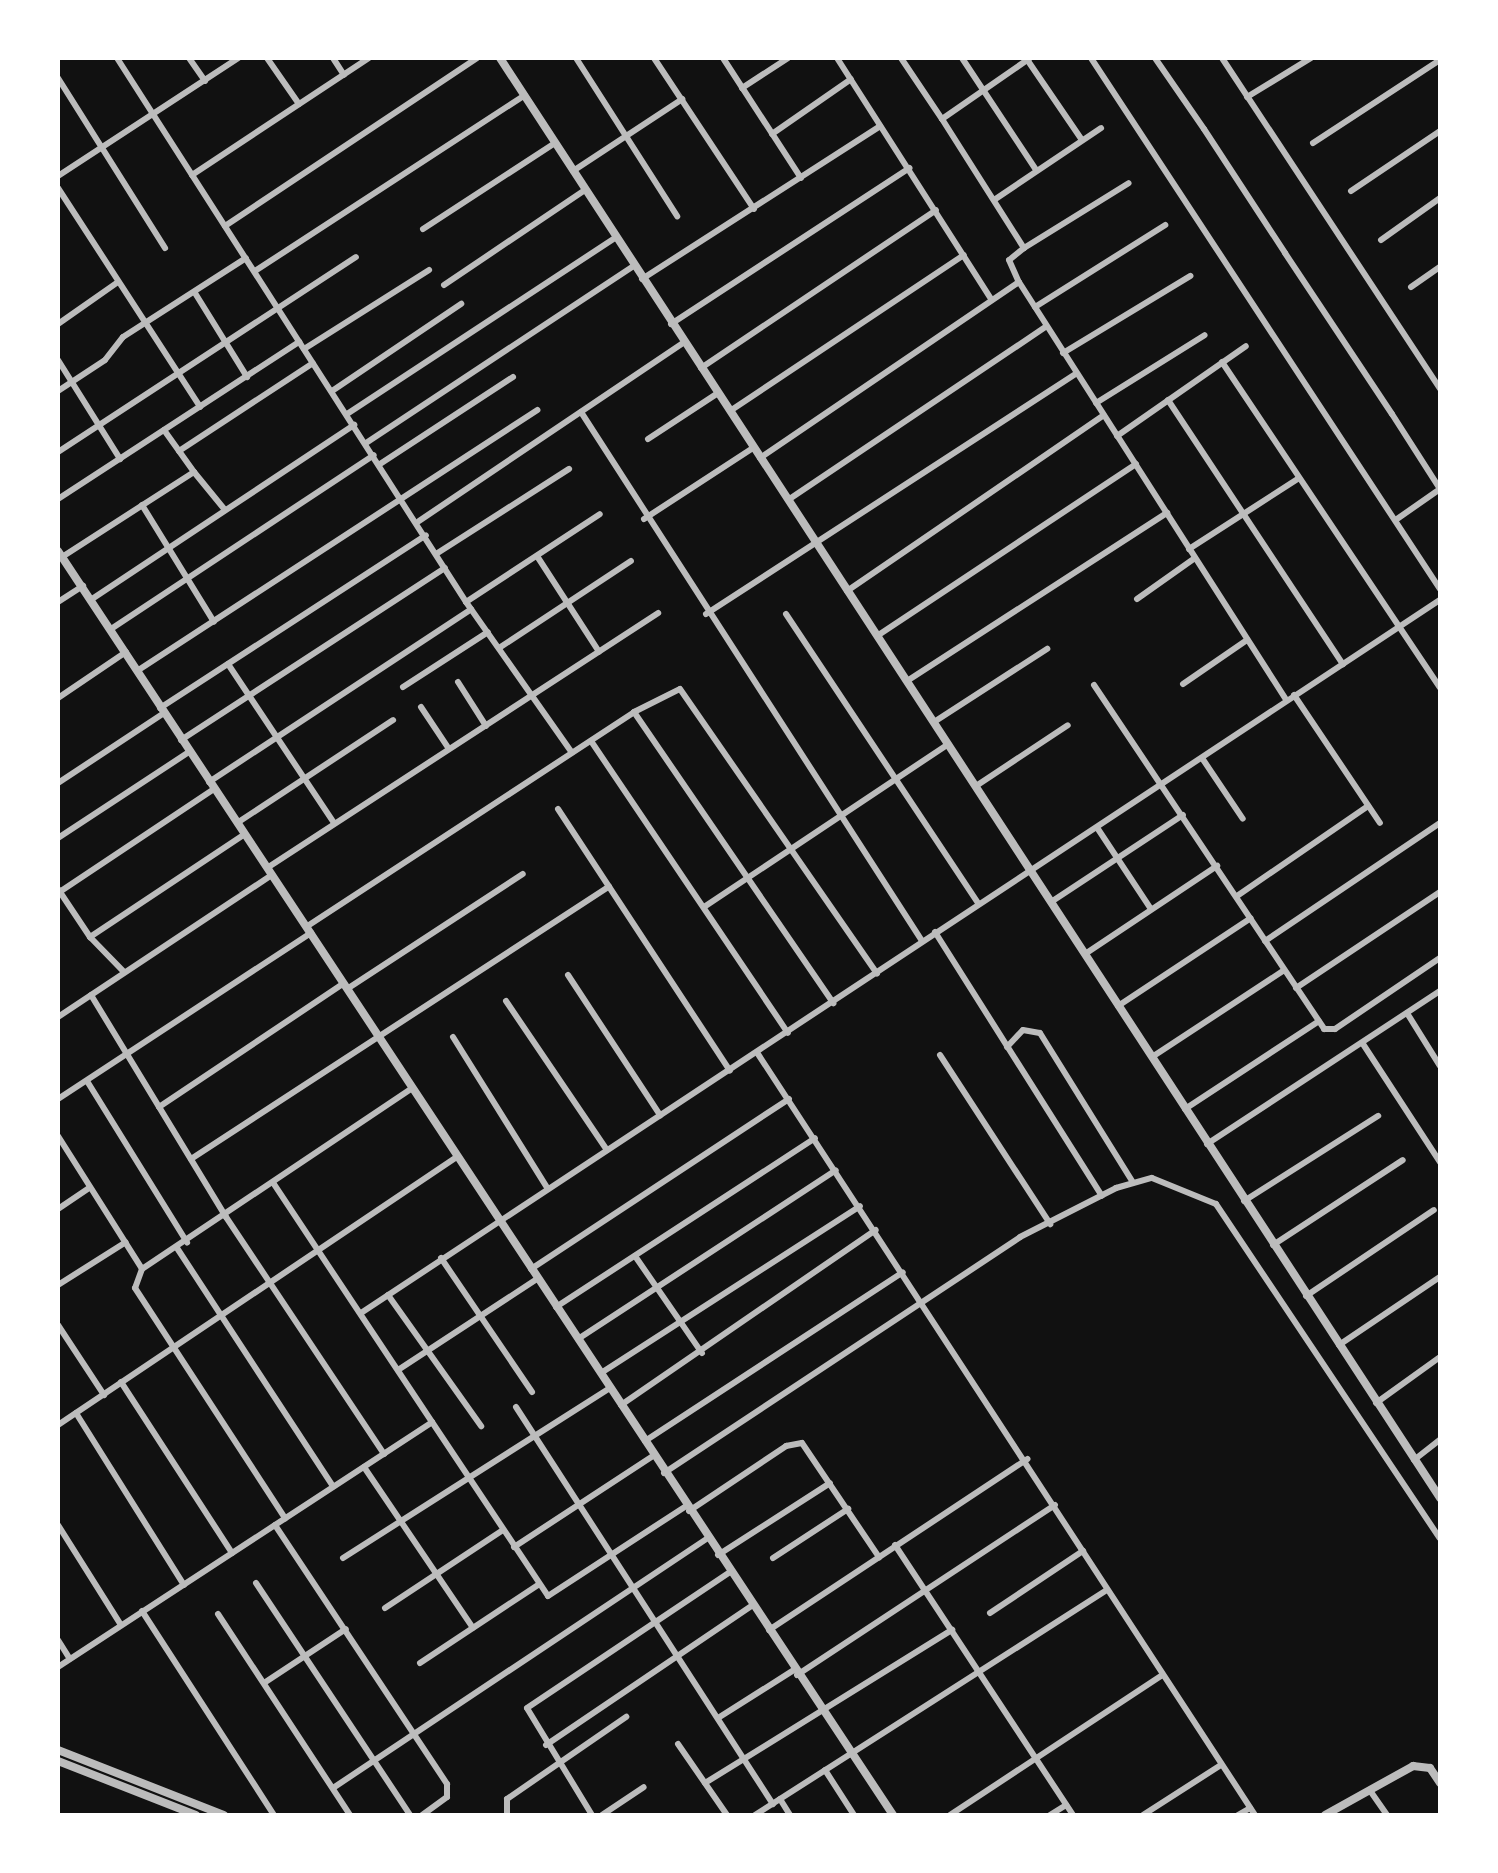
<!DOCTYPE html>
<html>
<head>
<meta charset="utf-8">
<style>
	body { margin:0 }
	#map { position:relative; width:1498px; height:1873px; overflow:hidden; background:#111; font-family:"Nunito Sans",sans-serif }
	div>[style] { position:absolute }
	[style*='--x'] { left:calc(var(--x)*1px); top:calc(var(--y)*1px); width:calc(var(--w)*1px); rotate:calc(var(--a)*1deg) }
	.minor>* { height:6px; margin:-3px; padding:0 3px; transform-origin:3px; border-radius:3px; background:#bcbcbc }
	.tertiary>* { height:8px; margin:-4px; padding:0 4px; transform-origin:4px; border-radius:4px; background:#bcbcbc }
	span { translate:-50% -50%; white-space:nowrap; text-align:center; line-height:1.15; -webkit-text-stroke:5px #fff; paint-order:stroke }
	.frame { position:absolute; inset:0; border:60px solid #fff; pointer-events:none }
</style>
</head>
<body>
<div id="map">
	<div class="minor">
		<i style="--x:117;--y:58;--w:646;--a:57.32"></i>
		<i style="--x:466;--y:602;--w:184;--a:54.9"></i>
		<i style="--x:189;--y:58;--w:28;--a:55"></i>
		<i style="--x:267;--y:58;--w:56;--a:55.2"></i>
		<i style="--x:333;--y:58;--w:20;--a:57"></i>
		<i style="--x:576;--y:58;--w:188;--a:57.4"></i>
		<i style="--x:654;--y:58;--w:181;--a:56.5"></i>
		<i style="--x:723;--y:58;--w:143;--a:57"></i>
		<i style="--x:837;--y:58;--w:287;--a:57.4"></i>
		<i style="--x:901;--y:58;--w:73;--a:56.1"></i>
		<i style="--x:942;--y:119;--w:107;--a:-34.7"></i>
		<i style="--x:962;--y:58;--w:134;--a:56.5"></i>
		<i style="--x:1026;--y:58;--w:99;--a:55.7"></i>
		<i style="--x:1091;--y:58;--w:635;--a:56.69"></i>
		<i style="--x:1155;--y:58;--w:86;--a:55.4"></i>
		<i style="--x:1204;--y:129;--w:148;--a:56.8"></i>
		<i style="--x:1285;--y:253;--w:193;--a:56.4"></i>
		<i style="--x:1392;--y:414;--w:89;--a:57.4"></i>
		<i style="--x:1440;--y:489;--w:52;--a:145.1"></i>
		<i style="--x:1222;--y:58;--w:396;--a:56.6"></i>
		<i style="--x:58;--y:78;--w:201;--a:57.8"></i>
		<i style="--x:742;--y:88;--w:55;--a:-33.1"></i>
		<i style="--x:1247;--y:97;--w:75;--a:-31.4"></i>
		<i style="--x:942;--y:119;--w:153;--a:57.6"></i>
		<i style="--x:1024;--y:248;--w:19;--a:141"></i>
		<i style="--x:1009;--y:260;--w:24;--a:66"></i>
		<i style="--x:1019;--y:282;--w:496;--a:57.4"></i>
		<i style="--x:772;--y:134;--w:96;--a:-34.8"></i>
		<i style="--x:1313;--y:143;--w:152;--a:-33.2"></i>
		<i style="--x:573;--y:171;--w:131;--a:-33.4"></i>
		<i style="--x:192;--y:175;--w:212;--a:-33.5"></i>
		<i style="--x:58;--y:176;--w:215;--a:-33.2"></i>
		<i style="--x:58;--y:188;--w:261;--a:57"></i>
		<i style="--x:1351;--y:191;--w:107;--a:-34"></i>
		<i style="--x:994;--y:200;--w:129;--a:-33.9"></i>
		<i style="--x:225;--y:226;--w:303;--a:-33.7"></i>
		<i style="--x:423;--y:229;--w:158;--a:-33.1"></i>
		<i style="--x:1381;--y:240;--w:72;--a:-35.4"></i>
		<i style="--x:1024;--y:248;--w:123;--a:-31.8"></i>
		<i style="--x:255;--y:271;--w:322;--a:-33.1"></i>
		<i style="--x:642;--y:279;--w:283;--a:-32.7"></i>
		<i style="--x:444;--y:285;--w:170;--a:-34"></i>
		<i style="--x:1411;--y:287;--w:35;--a:-35"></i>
		<i style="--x:195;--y:293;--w:99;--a:58.2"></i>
		<i style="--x:1035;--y:307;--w:154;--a:-32.2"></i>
		<i style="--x:58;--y:324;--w:73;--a:-35"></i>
		<i style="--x:671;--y:324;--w:285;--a:-33.2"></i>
		<i style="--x:304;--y:349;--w:148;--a:-32.3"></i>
		<i style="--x:1063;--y:353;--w:149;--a:-31.2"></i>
		<i style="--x:58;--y:360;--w:117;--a:57.9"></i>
		<i style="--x:1222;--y:362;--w:392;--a:56.2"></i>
		<i style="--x:701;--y:368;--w:283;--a:-33.9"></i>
		<i style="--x:58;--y:391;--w:56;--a:-33.4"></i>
		<i style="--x:105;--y:360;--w:29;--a:-52"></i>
		<i style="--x:123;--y:337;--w:146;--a:-32.7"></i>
		<i style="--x:332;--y:391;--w:156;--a:-34"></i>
		<i style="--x:1168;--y:400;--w:317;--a:56.5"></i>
		<i style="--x:1096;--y:403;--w:128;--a:-32"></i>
		<i style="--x:730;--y:411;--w:281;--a:-33.7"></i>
		<i style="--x:581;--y:412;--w:629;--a:57.19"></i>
		<i style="--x:347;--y:414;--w:321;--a:-33.3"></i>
		<i style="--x:164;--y:430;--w:52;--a:54.5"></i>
		<i style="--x:1117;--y:436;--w:157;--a:-34.9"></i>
		<i style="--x:648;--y:439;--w:84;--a:-33.3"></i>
		<i style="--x:366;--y:443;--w:320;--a:-33.5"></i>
		<i style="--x:179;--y:451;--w:160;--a:-33.3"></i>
		<i style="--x:58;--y:452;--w:356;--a:-33.2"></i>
		<i style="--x:760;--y:458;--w:313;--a:-34.2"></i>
		<i style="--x:380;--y:464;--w:159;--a:-33.2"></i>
		<i style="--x:58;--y:499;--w:288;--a:-33.1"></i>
		<i style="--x:788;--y:500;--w:310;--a:-33.9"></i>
		<i style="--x:142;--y:505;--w:137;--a:58.4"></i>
		<i style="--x:644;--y:519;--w:130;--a:-33.1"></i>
		<i style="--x:419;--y:521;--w:318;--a:-34"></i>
		<i style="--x:1189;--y:549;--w:131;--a:-32.8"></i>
		<i style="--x:436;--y:554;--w:158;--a:-32.6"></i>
		<i style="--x:537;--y:556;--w:114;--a:57.1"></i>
		<i style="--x:62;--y:557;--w:157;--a:-32.8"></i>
		<i style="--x:194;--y:472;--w:49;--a:50.8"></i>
		<i style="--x:847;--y:591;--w:311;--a:-34.4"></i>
		<i style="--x:92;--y:599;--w:315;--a:-33.6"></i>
		<i style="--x:1137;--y:599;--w:71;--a:-35.3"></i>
		<i style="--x:58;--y:602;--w:30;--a:-33"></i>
		<i style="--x:466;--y:602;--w:160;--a:-33.3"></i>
		<i style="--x:706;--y:614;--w:441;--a:-33"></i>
		<i style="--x:786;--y:614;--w:348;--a:56.4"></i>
		<i style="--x:111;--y:629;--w:315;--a:-33.5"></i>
		<i style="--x:877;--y:636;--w:311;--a:-33.6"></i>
		<i style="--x:499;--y:648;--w:158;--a:-33.4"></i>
		<i style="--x:228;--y:664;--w:191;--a:56.3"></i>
		<i style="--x:137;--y:671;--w:478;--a:-33.1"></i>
		<i style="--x:907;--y:681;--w:310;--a:-32.9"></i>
		<i style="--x:458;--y:682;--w:52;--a:57.5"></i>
		<i style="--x:1183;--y:684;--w:78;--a:-34.5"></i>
		<i style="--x:1094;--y:685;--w:414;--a:56.2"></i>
		<i style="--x:1324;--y:1029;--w:11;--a:0"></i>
		<i style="--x:1335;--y:1029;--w:127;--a:-34.1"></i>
		<i style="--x:403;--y:687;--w:101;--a:-32.9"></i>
		<i style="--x:1294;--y:695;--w:154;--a:56.1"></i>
		<i style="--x:58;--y:698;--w:82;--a:-34.1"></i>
		<i style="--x:421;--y:707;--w:50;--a:56.3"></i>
		<i style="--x:160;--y:708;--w:317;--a:-33"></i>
		<i style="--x:634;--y:712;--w:353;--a:55.6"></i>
		<i style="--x:934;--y:722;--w:135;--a:-32.9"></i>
		<i style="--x:181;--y:740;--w:315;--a:-33.1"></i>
		<i style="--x:591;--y:741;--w:352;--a:56"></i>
		<i style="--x:1202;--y:758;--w:73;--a:56.1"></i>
		<i style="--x:209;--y:782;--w:314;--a:-33.4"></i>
		<i style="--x:58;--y:783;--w:127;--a:-33.4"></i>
		<i style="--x:976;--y:786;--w:110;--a:-33.5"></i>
		<i style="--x:558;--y:809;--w:313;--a:56.7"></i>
		<i style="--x:237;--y:823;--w:187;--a:-33.4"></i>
		<i style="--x:1098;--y:829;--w:96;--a:56.5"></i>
		<i style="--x:58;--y:838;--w:157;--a:-33.3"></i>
		<i style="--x:267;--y:868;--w:467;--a:-33.1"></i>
		<i style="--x:58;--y:889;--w:58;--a:56.3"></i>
		<i style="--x:90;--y:937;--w:49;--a:45.8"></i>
		<i style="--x:58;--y:893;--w:187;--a:-33.7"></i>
		<i style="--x:1237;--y:896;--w:159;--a:-34.5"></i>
		<i style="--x:1051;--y:902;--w:158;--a:-33.4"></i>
		<i style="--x:704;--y:907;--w:293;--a:-33.7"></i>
		<i style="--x:306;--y:927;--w:392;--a:-33.2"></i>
		<i style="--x:634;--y:712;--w:51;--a:-26.6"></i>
		<i style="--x:680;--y:689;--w:346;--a:55.3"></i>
		<i style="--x:935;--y:932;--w:312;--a:57.7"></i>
		<i style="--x:90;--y:937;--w:186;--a:-33.6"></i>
		<i style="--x:1265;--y:941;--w:211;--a:-34"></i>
		<i style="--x:1085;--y:954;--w:159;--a:-33.7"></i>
		<i style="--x:568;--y:975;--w:168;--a:56.7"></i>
		<i style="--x:1296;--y:988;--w:173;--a:-33.7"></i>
		<i style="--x:347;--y:989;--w:210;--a:-33.2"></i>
		<i style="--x:91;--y:995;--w:260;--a:58.7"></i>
		<i style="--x:226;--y:1217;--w:285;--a:56.3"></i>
		<i style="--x:506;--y:1001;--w:180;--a:55.9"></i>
		<i style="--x:1118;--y:1006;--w:159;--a:-33.5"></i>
		<i style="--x:1407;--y:1013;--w:62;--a:58.1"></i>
		<i style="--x:58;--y:1017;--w:257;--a:-33.6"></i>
		<i style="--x:453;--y:1037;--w:179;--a:58"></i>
		<i style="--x:1363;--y:1044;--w:141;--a:56.9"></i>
		<i style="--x:1007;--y:1047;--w:23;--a:-47"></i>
		<i style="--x:1023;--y:1030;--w:17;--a:10"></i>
		<i style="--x:1040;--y:1033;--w:174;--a:58.1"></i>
		<i style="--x:758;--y:1054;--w:909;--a:56.85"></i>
		<i style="--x:940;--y:1055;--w:202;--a:56.9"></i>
		<i style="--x:1152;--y:1057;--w:157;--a:-33.3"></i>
		<i style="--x:87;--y:1081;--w:190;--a:58.2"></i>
		<i style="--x:58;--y:1099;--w:303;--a:-33.3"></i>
		<i style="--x:159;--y:1107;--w:221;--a:-33.8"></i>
		<i style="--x:1185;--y:1109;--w:160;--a:-33.3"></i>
		<i style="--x:58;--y:1136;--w:157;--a:57.7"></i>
		<i style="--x:142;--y:1269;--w:324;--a:-33.8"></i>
		<i style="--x:1207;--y:1144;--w:279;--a:-33.3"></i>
		<i style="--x:191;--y:1159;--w:499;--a:-33.1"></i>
		<i style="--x:1244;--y:1201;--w:159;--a:-32.4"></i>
		<i style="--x:58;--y:1209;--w:37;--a:-34"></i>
		<i style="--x:1273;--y:1245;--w:155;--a:-33.2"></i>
		<i style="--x:177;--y:1248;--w:285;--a:56.8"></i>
		<i style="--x:635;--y:1256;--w:118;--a:55.4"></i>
		<i style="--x:441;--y:1258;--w:162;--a:55.8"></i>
		<i style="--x:142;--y:1269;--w:20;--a:110"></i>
		<i style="--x:135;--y:1288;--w:275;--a:56.9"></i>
		<i style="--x:531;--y:1269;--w:309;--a:-33.4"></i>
		<i style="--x:58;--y:1285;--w:80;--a:-32.3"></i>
		<i style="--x:388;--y:1295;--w:161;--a:54.6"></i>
		<i style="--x:1306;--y:1296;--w:154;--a:-33.9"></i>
		<i style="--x:556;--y:1307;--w:309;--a:-33.1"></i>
		<i style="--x:361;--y:1313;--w:1293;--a:-33.46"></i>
		<i style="--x:58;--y:1325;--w:84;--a:56.7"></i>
		<i style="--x:578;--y:1339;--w:308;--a:-33.2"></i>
		<i style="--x:1339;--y:1345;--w:122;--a:-34"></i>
		<i style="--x:398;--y:1370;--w:166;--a:-33.2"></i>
		<i style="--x:601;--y:1373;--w:308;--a:-32.8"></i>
		<i style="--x:121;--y:1382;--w:204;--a:57"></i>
		<i style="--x:1376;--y:1403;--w:79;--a:-35.7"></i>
		<i style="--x:621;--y:1405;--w:309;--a:-34.5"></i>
		<i style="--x:516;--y:1407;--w:473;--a:57.1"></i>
		<i style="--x:76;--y:1413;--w:203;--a:57.9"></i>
		<i style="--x:432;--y:1422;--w:209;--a:56.3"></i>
		<i style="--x:548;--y:1596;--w:165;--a:-33.1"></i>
		<i style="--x:58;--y:1425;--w:479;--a:-33.9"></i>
		<i style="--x:645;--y:1441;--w:308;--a:-33.2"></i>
		<i style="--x:1414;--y:1460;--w:33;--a:-38"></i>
		<i style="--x:364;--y:1467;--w:194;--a:55.9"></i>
		<i style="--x:664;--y:1473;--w:427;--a:-33.5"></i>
		<i style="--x:1020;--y:1237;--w:108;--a:-27"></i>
		<i style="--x:1116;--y:1188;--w:37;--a:-16"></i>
		<i style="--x:1152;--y:1178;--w:69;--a:22.1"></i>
		<i style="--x:1216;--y:1204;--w:402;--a:56.2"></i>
		<i style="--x:689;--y:1511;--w:117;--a:-33.8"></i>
		<i style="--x:786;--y:1446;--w:16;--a:-11"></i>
		<i style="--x:802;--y:1443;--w:138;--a:56"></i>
		<i style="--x:58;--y:1525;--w:118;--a:57.8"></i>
		<i style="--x:275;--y:1525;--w:311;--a:56.4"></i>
		<i style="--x:447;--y:1784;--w:13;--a:90"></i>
		<i style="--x:447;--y:1797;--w:31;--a:144"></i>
		<i style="--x:895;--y:1545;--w:323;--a:56.6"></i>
		<i style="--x:514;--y:1547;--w:166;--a:-33.2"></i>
		<i style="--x:718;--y:1555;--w:133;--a:-32.7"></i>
		<i style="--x:343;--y:1558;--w:317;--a:-32.5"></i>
		<i style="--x:773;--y:1558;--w:90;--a:-33.2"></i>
		<i style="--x:256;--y:1583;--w:278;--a:56.4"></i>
		<i style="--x:385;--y:1608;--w:141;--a:-33.5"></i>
		<i style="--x:142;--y:1611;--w:243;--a:57.1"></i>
		<i style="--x:990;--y:1613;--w:112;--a:-33.7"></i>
		<i style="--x:218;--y:1614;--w:240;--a:56.7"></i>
		<i style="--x:769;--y:1630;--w:310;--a:-33.5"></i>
		<i style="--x:58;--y:1640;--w:22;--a:58"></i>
		<i style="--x:420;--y:1663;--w:141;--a:-33.5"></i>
		<i style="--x:58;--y:1667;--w:447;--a:-33.2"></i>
		<i style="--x:432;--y:1422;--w:287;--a:-123.6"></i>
		<i style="--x:797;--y:1675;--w:309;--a:-33.4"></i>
		<i style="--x:264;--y:1683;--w:98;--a:-33.4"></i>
		<i style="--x:718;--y:1718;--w:90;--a:-32.3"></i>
		<i style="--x:678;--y:1744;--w:86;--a:55.4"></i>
		<i style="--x:546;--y:1745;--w:248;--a:-34.1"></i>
		<i style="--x:825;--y:1770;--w:54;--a:57.2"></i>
		<i style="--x:705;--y:1783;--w:291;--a:-31.8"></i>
		<i style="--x:333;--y:1788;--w:449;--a:-33.7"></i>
		<i style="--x:1371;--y:1792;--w:28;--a:55"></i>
		<i style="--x:780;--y:1799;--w:19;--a:58"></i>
		<i style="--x:507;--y:1815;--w:16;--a:-90"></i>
		<i style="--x:507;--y:1799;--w:145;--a:-34.6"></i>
		<i style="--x:592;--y:1815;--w:125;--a:-121.3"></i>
		<i style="--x:527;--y:1708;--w:243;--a:-33.8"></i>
		<i style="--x:602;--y:1815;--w:50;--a:-33.7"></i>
		<i style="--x:755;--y:1815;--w:418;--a:-32.6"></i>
		<i style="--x:950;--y:1815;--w:253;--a:-33.4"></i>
		<i style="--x:1050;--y:1815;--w:19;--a:-32"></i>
		<i style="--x:1143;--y:1815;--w:93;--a:-32.7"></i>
		<i style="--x:1238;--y:1815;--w:14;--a:-30"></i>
	</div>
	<div class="tertiary">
		<i style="--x:500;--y:58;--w:1720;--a:56.86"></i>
		<i style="--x:58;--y:551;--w:1515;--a:56.55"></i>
		<i style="--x:58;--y:1750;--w:178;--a:21.4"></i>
		<i style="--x:58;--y:1761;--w:148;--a:21.4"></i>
		<i style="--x:1325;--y:1815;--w:101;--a:-29.1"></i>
		<i style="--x:1413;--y:1766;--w:17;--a:7"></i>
		<i style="--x:1430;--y:1768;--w:18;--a:56"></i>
	</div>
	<div class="frame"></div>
</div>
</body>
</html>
